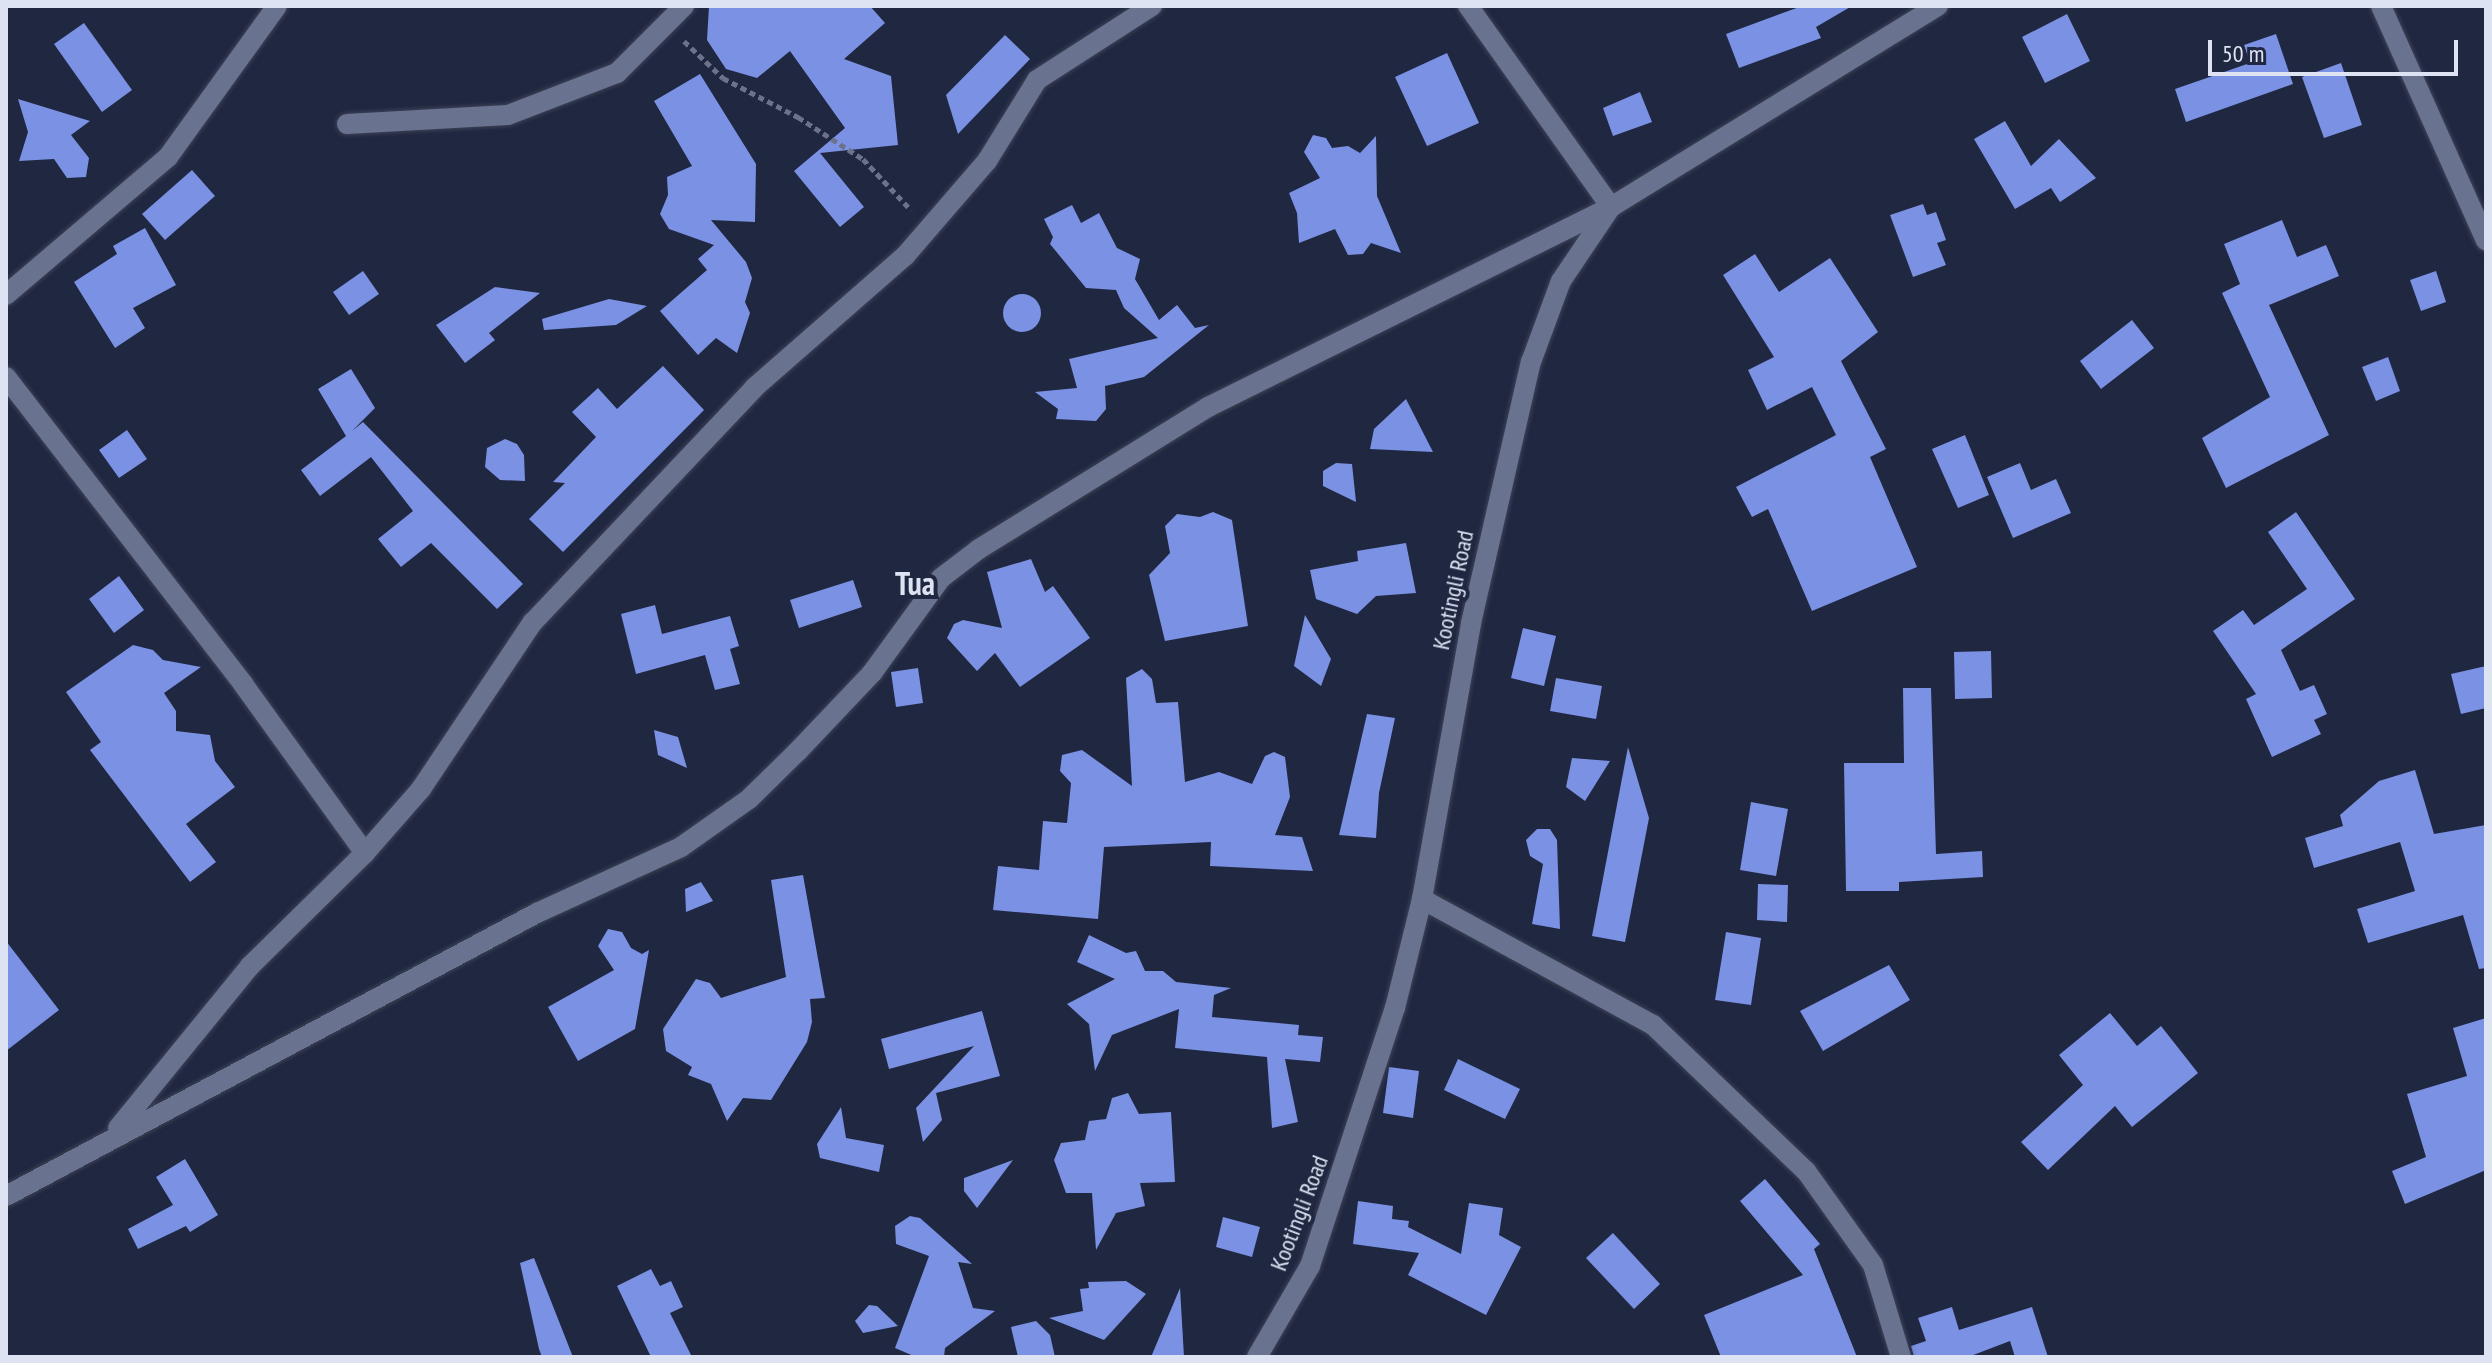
<!DOCTYPE html>
<html>
<head>
<meta charset="utf-8">
<style>
	body { margin:0 }
	#map { position:relative; width:2492px; height:1363px; overflow:hidden; background:#202740; font-family:"PT Sans Narrow",sans-serif }
	div>[style] { position:absolute }
	[style*='--x'] { left:calc(var(--x)*1px); top:calc(var(--y)*1px); width:calc(var(--w)*1px); rotate:calc(var(--a)*1deg) }
	.building>* { inset:0; background:#7a91e4 }
	.round { border-radius:50% }
	.path>* { height:5px; margin-top:-2.5px; transform-origin:0; background:repeating-linear-gradient(90deg,#6c7388 0 6px,transparent 0 10px) }
	.roads { filter:drop-shadow(0 0 2px #3d4257) drop-shadow(0 0 2px #3d4257) }
	.minor>* { height:20px; margin:-10px; padding:0 10px; transform-origin:10px; border-radius:10px; background:#697390 }
	span { translate:-50% -50%; white-space:nowrap; text-align:center; line-height:1.15; -webkit-text-stroke:8px #202740; paint-order:stroke }
	.street-label { font-size:24px; color:#dde3f3 }
	.district-label { font-size:32px; color:#dde3f3; font-weight:700 }
	.frame { position:absolute; inset:0; border:8px solid #dde3f3; pointer-events:none }
	.scale { position:absolute; left:2208px; top:40px; width:250px; height:36px; box-sizing:border-box; border:4px solid #dde3f3; border-top:0; padding-left:10px; font-size:24px; line-height:28px; white-space:nowrap; color:#dde3f3; -webkit-text-stroke:6px #202740; paint-order:stroke }
</style>
</head>
<body>
<div id="map">
	<div class="building">
		<i style="clip-path:polygon(709px 6px,870px 6px,885px 23px,844px 59px,891px 76px,898px 145px,820px 153px,864px 207px,840px 227px,794px 171px,845px 128px,790px 51px,757px 78px,726px 69px,707px 40px)"></i>
		<i style="clip-path:polygon(1802px 6px,1852px 6px,1816px 27px,1821px 38px,1739px 68px,1726px 34px)"></i>
		<i style="clip-path:polygon(2067px 14px,2090px 61px,2045px 83px,2022px 37px)"></i>
		<i style="clip-path:polygon(84px 23px,132px 90px,102px 112px,54px 44px)"></i>
		<i style="clip-path:polygon(2276px 34px,2293px 84px,2186px 122px,2175px 89px,2250px 63px,2244px 45px)"></i>
		<i style="clip-path:polygon(1005px 35px,1030px 59px,958px 134px,946px 95px)"></i>
		<i style="clip-path:polygon(1447px 53px,1479px 123px,1427px 146px,1395px 77px)"></i>
		<i style="clip-path:polygon(2341px 63px,2362px 125px,2324px 138px,2302px 77px)"></i>
		<i style="clip-path:polygon(700px 74px,756px 164px,755px 222px,711px 220px,746px 262px,752px 278px,745px 302px,750px 313px,737px 353px,716px 338px,698px 355px,660px 311px,707px 270px,698px 259px,714px 245px,669px 229px,660px 214px,668px 195px,667px 177px,692px 166px,654px 101px)"></i>
		<i style="clip-path:polygon(1640px 92px,1652px 122px,1613px 136px,1603px 108px)"></i>
		<i style="clip-path:polygon(18px 99px,90px 121px,71px 135px,89px 158px,86px 177px,67px 178px,54px 159px,19px 161px,28px 132px)"></i>
		<i style="clip-path:polygon(2005px 121px,2031px 166px,2059px 139px,2096px 178px,2060px 202px,2051px 188px,2015px 209px,1974px 139px)"></i>
		<i style="clip-path:polygon(1313px 135px,1326px 138px,1332px 148px,1348px 146px,1360px 153px,1376px 136px,1377px 196px,1401px 253px,1371px 243px,1363px 254px,1348px 255px,1335px 229px,1299px 243px,1297px 213px,1289px 193px,1320px 178px,1304px 152px)"></i>
		<i style="clip-path:polygon(192px 170px,215px 196px,165px 240px,142px 214px)"></i>
		<i style="clip-path:polygon(1923px 204px,1927px 215px,1936px 212px,1946px 240px,1937px 243px,1946px 265px,1913px 277px,1890px 215px)"></i>
		<i style="clip-path:polygon(1072px 205px,1081px 223px,1099px 213px,1117px 248px,1140px 259px,1135px 279px,1159px 320px,1177px 305px,1195px 328px,1209px 325px,1144px 377px,1105px 386px,1106px 409px,1096px 421px,1056px 419px,1058px 409px,1035px 392px,1077px 388px,1069px 359px,1158px 338px,1124px 308px,1116px 290px,1086px 288px,1050px 244px,1053px 237px,1044px 219px)"></i>
		<i style="clip-path:polygon(2282px 220px,2297px 257px,2326px 245px,2339px 276px,2269px 305px,2329px 435px,2226px 488px,2202px 438px,2270px 397px,2222px 293px,2240px 284px,2224px 244px)"></i>
		<i style="clip-path:polygon(145px 228px,176px 285px,133px 308px,145px 328px,115px 348px,74px 282px,117px 254px,113px 246px)"></i>
		<i style="clip-path:polygon(1755px 254px,1779px 292px,1830px 258px,1878px 332px,1841px 361px,1886px 449px,1870px 457px,1917px 567px,1812px 611px,1768px 509px,1752px 517px,1736px 487px,1836px 435px,1812px 387px,1767px 410px,1748px 370px,1774px 357px,1723px 275px)"></i>
		<i style="clip-path:polygon(363px 271px,379px 294px,349px 315px,333px 292px)"></i>
		<i style="clip-path:polygon(2436px 271px,2446px 302px,2421px 311px,2410px 280px)"></i>
		<i style="clip-path:polygon(495px 287px,540px 293px,489px 333px,495px 340px,465px 363px,436px 325px)"></i>
		<i class="round" style="left:1003px;top:294px;width:38px;height:38px"></i>
		<i style="clip-path:polygon(609px 299px,647px 306px,616px 325px,544px 330px,542px 319px)"></i>
		<i style="clip-path:polygon(2132px 320px,2154px 348px,2101px 389px,2080px 361px)"></i>
		<i style="clip-path:polygon(2388px 357px,2400px 391px,2376px 401px,2362px 367px)"></i>
		<i style="clip-path:polygon(663px 366px,704px 410px,563px 552px,529px 519px,565px 483px,553px 482px,596px 437px,572px 412px,598px 388px,617px 409px)"></i>
		<i style="clip-path:polygon(351px 369px,375px 408px,352px 431px,363px 422px,523px 584px,497px 609px,431px 543px,401px 567px,378px 539px,413px 511px,371px 457px,320px 496px,301px 470px,346px 436px,318px 389px)"></i>
		<i style="clip-path:polygon(1406px 399px,1433px 452px,1370px 449px,1374px 429px)"></i>
		<i style="clip-path:polygon(127px 430px,147px 459px,119px 478px,99px 450px)"></i>
		<i style="clip-path:polygon(1965px 435px,1989px 495px,1958px 508px,1932px 449px)"></i>
		<i style="clip-path:polygon(505px 439px,517px 444px,524px 455px,525px 481px,500px 480px,485px 467px,487px 448px)"></i>
		<i style="clip-path:polygon(1336px 463px,1352px 464px,1356px 502px,1323px 486px,1323px 471px)"></i>
		<i style="clip-path:polygon(2020px 463px,2031px 490px,2056px 479px,2071px 513px,2013px 538px,1987px 477px)"></i>
		<i style="clip-path:polygon(1213px 512px,1232px 520px,1248px 626px,1165px 641px,1149px 575px,1170px 553px,1165px 526px,1177px 514px,1200px 517px)"></i>
		<i style="clip-path:polygon(2296px 512px,2355px 599px,2281px 650px,2300px 691px,2314px 685px,2327px 714px,2314px 720px,2321px 734px,2272px 757px,2246px 699px,2256px 694px,2213px 631px,2243px 610px,2254px 625px,2307px 589px,2268px 532px)"></i>
		<i style="clip-path:polygon(1406px 543px,1416px 593px,1376px 596px,1357px 614px,1316px 599px,1310px 570px,1358px 561px,1357px 551px)"></i>
		<i style="clip-path:polygon(1031px 559px,1045px 592px,1053px 586px,1090px 638px,1020px 687px,995px 653px,977px 671px,947px 638px,954px 624px,963px 620px,1002px 628px,987px 572px)"></i>
		<i style="clip-path:polygon(119px 576px,144px 610px,114px 633px,89px 599px)"></i>
		<i style="clip-path:polygon(853px 580px,862px 607px,799px 628px,790px 600px)"></i>
		<i style="clip-path:polygon(655px 605px,662px 634px,730px 616px,739px 646px,730px 649px,740px 684px,715px 690px,705px 655px,636px 674px,621px 614px)"></i>
		<i style="clip-path:polygon(1305px 615px,1331px 659px,1321px 686px,1294px 666px)"></i>
		<i style="clip-path:polygon(1523px 628px,1556px 636px,1544px 686px,1511px 678px)"></i>
		<i style="clip-path:polygon(133px 645px,153px 650px,163px 660px,201px 667px,164px 693px,176px 711px,176px 731px,210px 735px,215px 761px,235px 787px,186px 824px,216px 862px,190px 882px,90px 750px,101px 742px,66px 692px)"></i>
		<i style="clip-path:polygon(1991px 651px,1992px 698px,1955px 699px,1954px 652px)"></i>
		<i style="clip-path:polygon(2486px 666px,2486px 708px,2461px 714px,2451px 674px)"></i>
		<i style="clip-path:polygon(918px 668px,923px 703px,896px 707px,891px 672px)"></i>
		<i style="clip-path:polygon(1142px 669px,1152px 679px,1156px 703px,1178px 702px,1185px 782px,1219px 772px,1252px 784px,1265px 756px,1274px 752px,1285px 757px,1290px 797px,1275px 835px,1302px 837px,1313px 871px,1210px 866px,1211px 842px,1104px 847px,1098px 919px,993px 910px,998px 866px,1039px 870px,1043px 821px,1067px 823px,1071px 783px,1060px 771px,1062px 755px,1082px 750px,1132px 786px,1126px 678px)"></i>
		<i style="clip-path:polygon(1556px 678px,1602px 686px,1596px 719px,1550px 711px)"></i>
		<i style="clip-path:polygon(1903px 688px,1931px 688px,1936px 854px,1982px 851px,1983px 877px,1899px 882px,1899px 891px,1846px 891px,1844px 763px,1904px 763px)"></i>
		<i style="clip-path:polygon(1367px 714px,1395px 718px,1379px 793px,1376px 838px,1339px 835px)"></i>
		<i style="clip-path:polygon(654px 730px,678px 737px,687px 768px,658px 755px)"></i>
		<i style="clip-path:polygon(1628px 747px,1649px 818px,1625px 942px,1592px 936px)"></i>
		<i style="clip-path:polygon(1572px 758px,1610px 761px,1585px 801px,1566px 787px)"></i>
		<i style="clip-path:polygon(2415px 770px,2434px 834px,2486px 825px,2486px 968px,2479px 969px,2463px 915px,2368px 943px,2357px 909px,2415px 891px,2400px 842px,2314px 868px,2305px 838px,2343px 826px,2340px 815px,2379px 781px)"></i>
		<i style="clip-path:polygon(1751px 802px,1788px 809px,1776px 876px,1740px 870px)"></i>
		<i style="clip-path:polygon(1537px 829px,1550px 829px,1557px 840px,1560px 929px,1532px 924px,1543px 864px,1530px 856px,1526px 840px)"></i>
		<i style="clip-path:polygon(803px 875px,825px 998px,810px 999px,812px 1022px,807px 1042px,771px 1100px,743px 1098px,727px 1121px,711px 1084px,688px 1075px,692px 1067px,666px 1051px,663px 1029px,696px 979px,710px 983px,721px 998px,786px 977px,771px 880px)"></i>
		<i style="clip-path:polygon(701px 882px,713px 901px,686px 912px,685px 889px)"></i>
		<i style="clip-path:polygon(1758px 884px,1788px 885px,1787px 922px,1757px 920px)"></i>
		<i style="clip-path:polygon(608px 929px,622px 932px,631px 948px,642px 954px,649px 950px,635px 1029px,578px 1061px,548px 1007px,614px 970px,598px 946px)"></i>
		<i style="clip-path:polygon(1726px 932px,1761px 938px,1751px 1005px,1715px 1000px)"></i>
		<i style="clip-path:polygon(1089px 935px,1126px 953px,1136px 951px,1145px 971px,1163px 971px,1176px 982px,1231px 988px,1214px 995px,1212px 1017px,1299px 1025px,1298px 1035px,1323px 1037px,1320px 1062px,1285px 1059px,1298px 1122px,1272px 1128px,1267px 1057px,1175px 1048px,1179px 1009px,1112px 1035px,1095px 1071px,1089px 1024px,1067px 1004px,1115px 979px,1077px 962px)"></i>
		<i style="clip-path:polygon(6px 941px,59px 1010px,6px 1051px)"></i>
		<i style="clip-path:polygon(1889px 965px,1910px 1000px,1823px 1051px,1800px 1011px)"></i>
		<i style="clip-path:polygon(982px 1011px,1000px 1076px,936px 1093px,942px 1120px,923px 1142px,916px 1108px,974px 1046px,889px 1069px,881px 1039px)"></i>
		<i style="clip-path:polygon(2110px 1013px,2137px 1046px,2161px 1026px,2198px 1073px,2132px 1127px,2115px 1106px,2048px 1170px,2021px 1142px,2083px 1085px,2059px 1055px)"></i>
		<i style="clip-path:polygon(2486px 1018px,2486px 1170px,2405px 1204px,2392px 1171px,2426px 1157px,2407px 1094px,2467px 1076px,2453px 1028px)"></i>
		<i style="clip-path:polygon(1458px 1059px,1520px 1089px,1505px 1119px,1444px 1090px)"></i>
		<i style="clip-path:polygon(1389px 1067px,1419px 1071px,1413px 1118px,1383px 1113px)"></i>
		<i style="clip-path:polygon(1128px 1093px,1139px 1114px,1171px 1112px,1175px 1182px,1140px 1183px,1145px 1206px,1116px 1213px,1096px 1250px,1092px 1193px,1066px 1193px,1054px 1160px,1061px 1143px,1085px 1140px,1089px 1121px,1106px 1119px,1112px 1098px)"></i>
		<i style="clip-path:polygon(841px 1107px,846px 1138px,884px 1145px,879px 1172px,820px 1158px,817px 1144px)"></i>
		<i style="clip-path:polygon(185px 1159px,218px 1215px,190px 1232px,186px 1226px,138px 1249px,128px 1229px,173px 1205px,156px 1177px)"></i>
		<i style="clip-path:polygon(1013px 1160px,977px 1208px,964px 1191px,964px 1178px)"></i>
		<i style="clip-path:polygon(1765px 1179px,1820px 1244px,1814px 1249px,1857px 1357px,1721px 1357px,1704px 1315px,1803px 1275px,1740px 1201px)"></i>
		<i style="clip-path:polygon(1358px 1201px,1393px 1206px,1392px 1219px,1409px 1221px,1408px 1227px,1461px 1254px,1469px 1203px,1503px 1208px,1499px 1235px,1521px 1247px,1486px 1315px,1408px 1275px,1419px 1253px,1353px 1244px)"></i>
		<i style="clip-path:polygon(910px 1216px,920px 1218px,972px 1264px,958px 1262px,973px 1308px,995px 1311px,945px 1348px,944px 1357px,916px 1357px,895px 1348px,929px 1256px,896px 1244px,895px 1226px)"></i>
		<i style="clip-path:polygon(1223px 1217px,1260px 1227px,1252px 1257px,1216px 1247px)"></i>
		<i style="clip-path:polygon(1613px 1233px,1660px 1284px,1634px 1309px,1586px 1258px)"></i>
		<i style="clip-path:polygon(534px 1258px,573px 1357px,542px 1357px,539px 1349px,520px 1263px)"></i>
		<i style="clip-path:polygon(651px 1269px,660px 1286px,671px 1281px,683px 1307px,670px 1313px,692px 1357px,651px 1357px,617px 1286px)"></i>
		<i style="clip-path:polygon(1126px 1281px,1146px 1294px,1104px 1340px,1049px 1318px,1083px 1311px,1080px 1289px,1089px 1288px,1088px 1282px)"></i>
		<i style="clip-path:polygon(1180px 1288px,1184px 1357px,1151px 1357px)"></i>
		<i style="clip-path:polygon(869px 1305px,877px 1306px,898px 1326px,863px 1333px,855px 1321px)"></i>
		<i style="clip-path:polygon(1952px 1307px,1959px 1330px,2032px 1307px,2048px 1357px,2015px 1357px,2010px 1341px,1968px 1357px,1914px 1357px,1911px 1346px,1926px 1341px,1918px 1318px)"></i>
		<i style="clip-path:polygon(1036px 1321px,1050px 1335px,1055px 1357px,1018px 1357px,1011px 1327px)"></i>
	</div>
	<div class="path">
		<i style="--x:684;--y:41;--w:54;--a:43.5"></i>
		<i style="--x:723;--y:78;--w:85;--a:27.5"></i>
		<i style="--x:798;--y:117;--w:77;--a:32.9"></i>
		<i style="--x:863;--y:159;--w:70;--a:46.7"></i>
	</div>
	<div class="roads">
		<div class="minor">
			<i style="--x:2381;--y:6;--w:257;--a:65.9"></i>
			<i style="--x:347;--y:124;--w:161;--a:-3.2"></i>
			<i style="--x:508;--y:115;--w:117;--a:-21.1"></i>
			<i style="--x:617;--y:73;--w:95;--a:-45"></i>
			<i style="--x:6;--y:295;--w:213;--a:-40.4"></i>
			<i style="--x:168;--y:157;--w:186;--a:-54.2"></i>
			<i style="--x:6;--y:377;--w:388;--a:52.3"></i>
			<i style="--x:243;--y:684;--w:208;--a:54.2"></i>
			<i style="--x:1422;--y:899;--w:263;--a:28.6"></i>
			<i style="--x:1653;--y:1025;--w:211;--a:43.7"></i>
			<i style="--x:1806;--y:1171;--w:115;--a:54.5"></i>
			<i style="--x:1873;--y:1265;--w:96;--a:73.1"></i>
			<i style="--x:118;--y:1128;--w:209;--a:-50.8"></i>
			<i style="--x:250;--y:966;--w:161;--a:-44.5"></i>
			<i style="--x:365;--y:853;--w:85;--a:-48.8"></i>
			<i style="--x:421;--y:789;--w:201;--a:-56.2"></i>
			<i style="--x:533;--y:622;--w:322;--a:-46.6"></i>
			<i style="--x:754;--y:388;--w:201;--a:-41.2"></i>
			<i style="--x:905;--y:256;--w:125;--a:-49.2"></i>
			<i style="--x:987;--y:161;--w:95;--a:-58.3"></i>
			<i style="--x:1037;--y:80;--w:137;--a:-32.8"></i>
			<i style="--x:6;--y:1196;--w:602;--a:-28.06"></i>
			<i style="--x:537;--y:913;--w:158;--a:-24.6"></i>
			<i style="--x:681;--y:847;--w:83;--a:-35.2"></i>
			<i style="--x:749;--y:799;--w:69;--a:-44.4"></i>
			<i style="--x:798;--y:751;--w:108;--a:-46.5"></i>
			<i style="--x:872;--y:673;--w:117;--a:-54"></i>
			<i style="--x:941;--y:578;--w:48;--a:-37.3"></i>
			<i style="--x:979;--y:549;--w:269;--a:-31.8"></i>
			<i style="--x:1208;--y:407;--w:450;--a:-26.4"></i>
			<i style="--x:1611;--y:207;--w:247;--a:-125.4"></i>
			<i style="--x:1257;--y:1357;--w:105;--a:-59.8"></i>
			<i style="--x:1310;--y:1266;--w:272;--a:-71.8"></i>
			<i style="--x:1395;--y:1008;--w:112;--a:-76.1"></i>
			<i style="--x:1422;--y:899;--w:280;--a:-79.9"></i>
			<i style="--x:1471;--y:623;--w:268;--a:-77.1"></i>
			<i style="--x:1531;--y:362;--w:86;--a:-69.7"></i>
			<i style="--x:1561;--y:281;--w:89;--a:-56"></i>
			<i style="--x:1611;--y:207;--w:384;--a:-31.6"></i>
		</div>
	</div>
	<div class="street-label">
		<span style="left:1453px;top:590px;rotate:-78deg">Kootingli Road</span>
		<span style="left:1299px;top:1213px;rotate:-69deg">Kootingli Road</span>
	</div>
	<div class="district-label">
		<span style="left:915px;top:583px">Tua</span>
	</div>
	<div class="frame"></div>
	<div class="scale">50 m</div>
</div>
</body>
</html>
